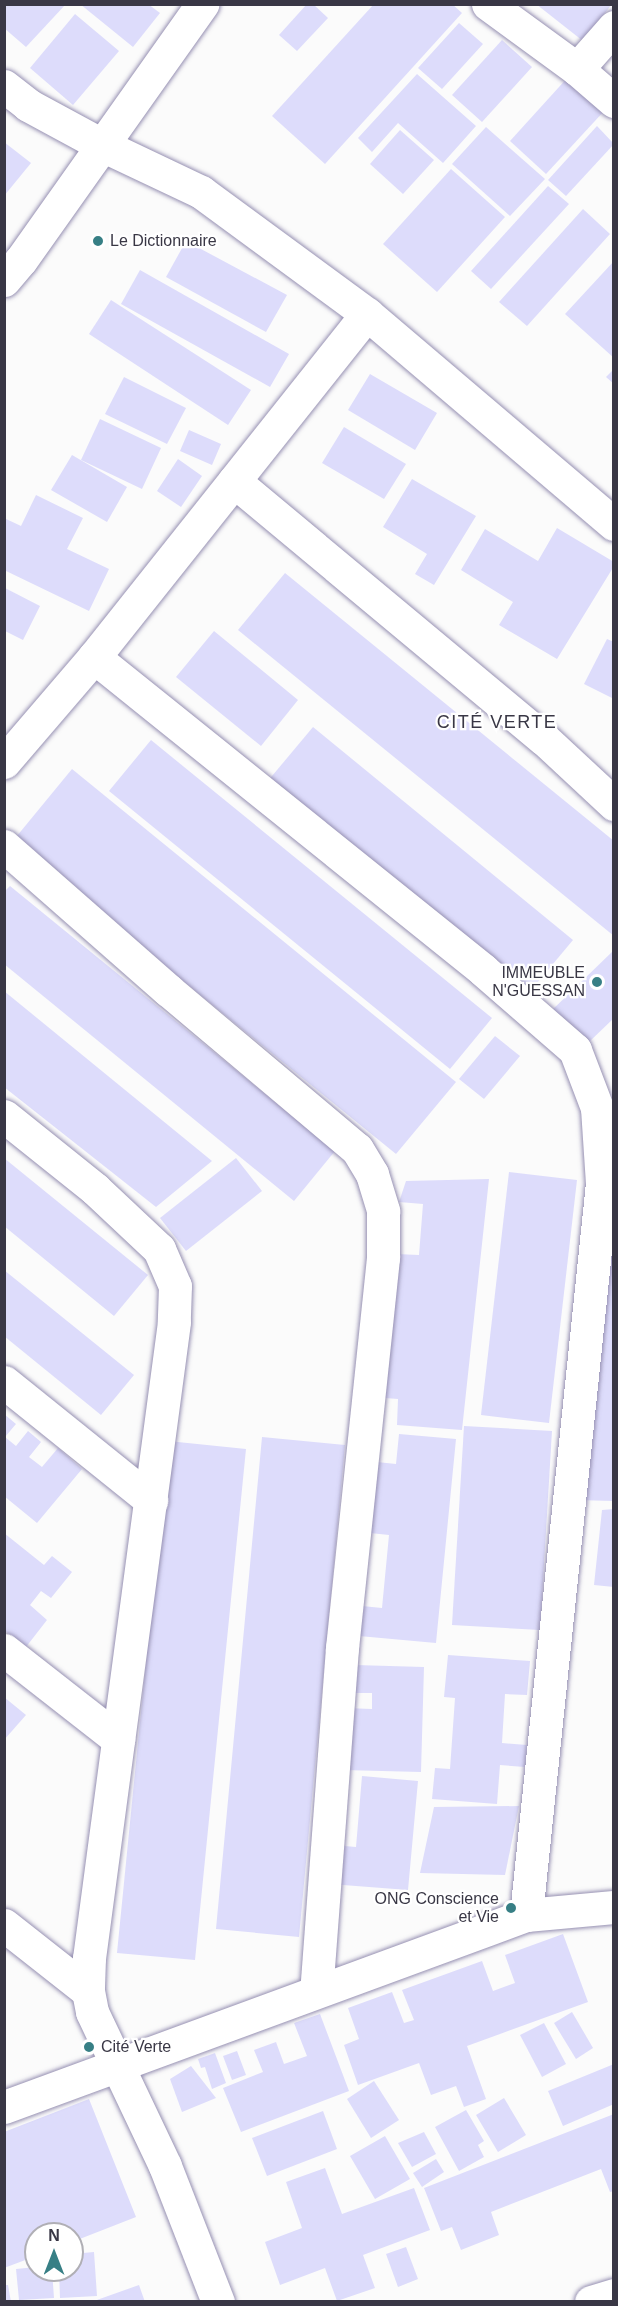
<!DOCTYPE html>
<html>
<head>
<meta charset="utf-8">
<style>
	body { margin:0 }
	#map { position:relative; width:618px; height:2306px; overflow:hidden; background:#fbfbfb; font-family:Arial,sans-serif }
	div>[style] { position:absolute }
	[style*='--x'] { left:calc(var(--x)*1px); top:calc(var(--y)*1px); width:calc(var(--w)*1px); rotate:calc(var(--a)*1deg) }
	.building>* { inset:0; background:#dddcfb }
	.roads { filter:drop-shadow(0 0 2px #9690b2) drop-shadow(0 0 2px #9690b2) }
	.minor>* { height:33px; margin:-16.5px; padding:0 16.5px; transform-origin:16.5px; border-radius:16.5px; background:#fff }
	.dots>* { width:16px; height:16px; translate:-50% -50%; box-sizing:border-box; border:3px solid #fff; border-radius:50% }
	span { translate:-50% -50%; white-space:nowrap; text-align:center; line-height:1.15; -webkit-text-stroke:4.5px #fff; paint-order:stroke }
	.poi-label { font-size:16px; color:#393745 }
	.left { translate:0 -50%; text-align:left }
	.right { translate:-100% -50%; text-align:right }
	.neighbourhood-label { font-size:18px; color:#393745; letter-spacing:1.5px }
	.frame { position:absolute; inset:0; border:6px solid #393745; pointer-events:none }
	.north { position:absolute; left:24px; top:2222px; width:60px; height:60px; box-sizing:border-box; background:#fff; border:2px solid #b0afb5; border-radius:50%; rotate:0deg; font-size:16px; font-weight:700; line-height:24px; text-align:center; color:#393745 }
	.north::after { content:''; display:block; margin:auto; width:21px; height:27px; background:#377f85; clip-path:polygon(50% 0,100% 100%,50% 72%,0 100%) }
</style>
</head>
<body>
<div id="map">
	<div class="building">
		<i style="clip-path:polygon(4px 4px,66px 4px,26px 47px,4px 28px)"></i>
		<i style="clip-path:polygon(80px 4px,148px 4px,160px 13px,133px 47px)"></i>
		<i style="clip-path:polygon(307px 4px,313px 4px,328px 18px,297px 51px,279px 35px)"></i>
		<i style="clip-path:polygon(374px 4px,452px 4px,462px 13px,325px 164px,272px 116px)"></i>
		<i style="clip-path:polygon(536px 4px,612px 4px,583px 41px)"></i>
		<i style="clip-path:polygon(75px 14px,119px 51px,73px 105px,30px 68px)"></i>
		<i style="clip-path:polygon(459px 23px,483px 44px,442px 89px,418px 68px)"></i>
		<i style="clip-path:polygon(502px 40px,532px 67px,482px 122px,452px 95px)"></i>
		<i style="clip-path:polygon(417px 74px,476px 126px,443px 163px,398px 123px,372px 152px,358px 138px)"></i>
		<i style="clip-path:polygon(569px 76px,606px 109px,546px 174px,510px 141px)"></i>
		<i style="clip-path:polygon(597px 126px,614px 144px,566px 196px,548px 180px)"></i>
		<i style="clip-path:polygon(486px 127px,545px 179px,510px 216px,452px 164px)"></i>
		<i style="clip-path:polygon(400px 130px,434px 160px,403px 194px,370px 164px)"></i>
		<i style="clip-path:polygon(4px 142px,31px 163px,4px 196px)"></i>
		<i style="clip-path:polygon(451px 169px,505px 217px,437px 292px,383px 244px)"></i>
		<i style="clip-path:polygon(548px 186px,569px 204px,491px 289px,471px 271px)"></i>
		<i style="clip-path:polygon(583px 209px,610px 234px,527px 326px,499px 302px)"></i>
		<i style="clip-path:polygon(186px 241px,287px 295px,266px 332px,166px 277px)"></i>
		<i style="clip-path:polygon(614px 261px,614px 358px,565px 314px)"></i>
		<i style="clip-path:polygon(140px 270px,289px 354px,270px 387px,121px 304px)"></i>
		<i style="clip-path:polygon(111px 300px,251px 390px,228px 425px,89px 334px)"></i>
		<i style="clip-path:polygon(614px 369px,614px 384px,606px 377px)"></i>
		<i style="clip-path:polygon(370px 374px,437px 413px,415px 450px,348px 410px)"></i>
		<i style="clip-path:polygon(124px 377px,186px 408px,167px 444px,105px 414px)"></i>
		<i style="clip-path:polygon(100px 419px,161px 448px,142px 489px,81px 460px)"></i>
		<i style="clip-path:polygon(344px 427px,406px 464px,384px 499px,322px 463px)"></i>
		<i style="clip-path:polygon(189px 430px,221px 444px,212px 465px,180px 451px)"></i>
		<i style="clip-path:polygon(72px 455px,127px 487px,107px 522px,51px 490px)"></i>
		<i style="clip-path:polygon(178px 459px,202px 476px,181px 507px,157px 491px)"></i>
		<i style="clip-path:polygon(412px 479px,476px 516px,434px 585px,415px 574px,427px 554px,383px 527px)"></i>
		<i style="clip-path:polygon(36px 495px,83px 518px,67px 549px,109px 569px,89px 611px,4px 570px,4px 518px,21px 526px)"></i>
		<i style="clip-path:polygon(557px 528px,614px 562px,614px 566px,557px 659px,499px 625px,513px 602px,461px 570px,485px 529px,538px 561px)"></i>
		<i style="clip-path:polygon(285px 573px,614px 841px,614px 936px,238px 630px)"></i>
		<i style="clip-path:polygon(5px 588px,40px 606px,23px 640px,5px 631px)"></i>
		<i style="clip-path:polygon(214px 631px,298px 700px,261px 746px,176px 677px)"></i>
		<i style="clip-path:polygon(607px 639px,614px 642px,614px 699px,584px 684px)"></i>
		<i style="clip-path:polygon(313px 727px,573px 940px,527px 995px,267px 782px)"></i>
		<i style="clip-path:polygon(151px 740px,492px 1018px,450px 1069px,109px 791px)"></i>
		<i style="clip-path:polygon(72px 769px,456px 1082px,396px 1154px,12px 842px)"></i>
		<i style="clip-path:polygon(10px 886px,335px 1151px,294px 1201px,4px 964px,4px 892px)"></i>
		<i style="clip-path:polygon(614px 950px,614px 1018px,588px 1043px,549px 1013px)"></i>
		<i style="clip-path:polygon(4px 991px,212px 1161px,156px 1207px,4px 1087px)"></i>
		<i style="clip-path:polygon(495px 1036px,520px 1056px,484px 1099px,459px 1079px)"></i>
		<i style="clip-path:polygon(4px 1158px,148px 1275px,114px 1316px,4px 1226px)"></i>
		<i style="clip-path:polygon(236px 1158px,262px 1191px,186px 1251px,160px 1218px)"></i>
		<i style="clip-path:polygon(614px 1170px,614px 1501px,576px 1500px)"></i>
		<i style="clip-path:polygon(509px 1172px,577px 1180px,549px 1423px,481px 1415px)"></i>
		<i style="clip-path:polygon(489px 1179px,462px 1430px,397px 1425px,398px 1399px,385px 1398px,396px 1254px,419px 1255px,423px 1204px,399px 1202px,406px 1181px)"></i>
		<i style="clip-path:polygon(4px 1270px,134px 1375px,101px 1415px,4px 1336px)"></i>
		<i style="clip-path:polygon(4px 1414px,16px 1424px,5px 1437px,16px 1446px,28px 1431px,41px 1442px,29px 1457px,42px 1467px,58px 1448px,82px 1469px,37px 1523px,4px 1496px)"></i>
		<i style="clip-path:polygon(464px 1426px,552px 1431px,540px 1630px,452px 1625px)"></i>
		<i style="clip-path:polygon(399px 1434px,456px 1439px,436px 1643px,359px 1636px,362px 1606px,382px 1608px,389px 1535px,370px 1533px,377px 1462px,396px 1464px)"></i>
		<i style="clip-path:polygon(262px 1437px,345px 1445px,299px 1937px,216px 1929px)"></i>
		<i style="clip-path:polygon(168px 1441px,246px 1449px,195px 1960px,117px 1953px)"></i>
		<i style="clip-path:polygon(614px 1509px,614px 1587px,594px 1585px,602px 1510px)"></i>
		<i style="clip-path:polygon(4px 1533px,44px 1565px,52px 1556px,72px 1572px,51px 1598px,41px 1591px,30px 1605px,47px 1620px,26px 1647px,4px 1630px)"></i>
		<i style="clip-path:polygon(448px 1655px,530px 1661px,527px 1695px,505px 1694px,502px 1743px,527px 1745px,525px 1767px,500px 1765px,497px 1804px,432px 1799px,435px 1768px,450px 1769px,455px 1698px,444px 1697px)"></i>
		<i style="clip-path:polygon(355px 1665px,424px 1667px,421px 1772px,343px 1770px,345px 1708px,372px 1709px,372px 1693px,354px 1693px)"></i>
		<i style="clip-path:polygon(4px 1697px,26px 1715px,4px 1740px)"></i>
		<i style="clip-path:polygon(362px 1776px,418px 1781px,408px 1890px,330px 1884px,333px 1845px,356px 1847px)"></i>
		<i style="clip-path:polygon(519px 1806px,505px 1875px,420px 1873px,434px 1807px)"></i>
		<i style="clip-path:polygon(563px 1934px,588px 2002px,467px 2046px,486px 2099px,464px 2107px,456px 2086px,431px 2095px,419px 2063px,358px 2085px,344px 2045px,359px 2039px,348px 2008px,392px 1992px,404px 2023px,414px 2020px,402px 1990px,482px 1961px,493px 1991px,515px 1983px,505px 1955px)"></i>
		<i style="clip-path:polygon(572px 2012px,593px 2048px,576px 2059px,554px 2023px)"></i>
		<i style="clip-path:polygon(320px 2014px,349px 2091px,241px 2132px,223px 2088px,263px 2072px,254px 2050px,276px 2042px,284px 2064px,307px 2056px,294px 2023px)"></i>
		<i style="clip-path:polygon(544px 2023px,566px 2064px,542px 2077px,520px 2035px)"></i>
		<i style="clip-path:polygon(237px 2051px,246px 2075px,232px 2080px,223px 2056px)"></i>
		<i style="clip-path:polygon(215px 2053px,226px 2083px,212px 2089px,205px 2067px,201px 2068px,198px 2059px)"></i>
		<i style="clip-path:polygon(614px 2064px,614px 2104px,563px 2126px,548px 2091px)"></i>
		<i style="clip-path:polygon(191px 2066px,216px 2098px,182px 2112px,170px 2079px)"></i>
		<i style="clip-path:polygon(374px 2081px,399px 2120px,371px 2138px,347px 2099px)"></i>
		<i style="clip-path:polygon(504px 2098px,526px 2135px,498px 2152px,476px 2115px)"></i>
		<i style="clip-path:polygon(89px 2099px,136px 2217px,72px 2242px,72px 2234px,36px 2234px,36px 2256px,4px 2268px,4px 2132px)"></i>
		<i style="clip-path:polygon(466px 2110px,484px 2141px,478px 2145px,484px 2157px,459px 2171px,435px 2127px)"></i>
		<i style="clip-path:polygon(323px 2111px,337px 2149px,267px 2176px,252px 2138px)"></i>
		<i style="clip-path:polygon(614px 2114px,614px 2191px,610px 2192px,601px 2169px,491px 2212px,499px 2235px,461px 2250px,452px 2227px,441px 2231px,424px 2188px)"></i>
		<i style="clip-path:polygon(424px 2132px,436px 2154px,412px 2167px,398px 2143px)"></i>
		<i style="clip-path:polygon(385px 2136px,410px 2179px,375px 2199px,350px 2156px)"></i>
		<i style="clip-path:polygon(436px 2159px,444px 2172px,422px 2187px,413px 2173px)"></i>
		<i style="clip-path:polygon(325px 2168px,342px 2214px,414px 2188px,430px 2230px,363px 2255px,375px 2288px,337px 2301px,325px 2268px,280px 2285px,265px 2242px,302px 2228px,286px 2182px)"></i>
		<i style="clip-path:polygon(406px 2247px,418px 2279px,398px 2287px,386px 2254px)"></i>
		<i style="clip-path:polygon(94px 2252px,97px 2296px,60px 2298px,59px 2270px,72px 2270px,72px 2254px)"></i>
		<i style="clip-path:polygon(36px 2267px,36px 2270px,52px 2270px,54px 2298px,19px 2300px,16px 2269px)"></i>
		<i style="clip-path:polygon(4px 2285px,8px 2285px,11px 2302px,4px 2302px)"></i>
		<i style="clip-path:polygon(139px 2285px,145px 2302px,94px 2302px,94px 2301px)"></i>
	</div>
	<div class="roads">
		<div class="minor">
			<i style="--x:488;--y:4;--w:110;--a:36.1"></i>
			<i style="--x:577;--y:69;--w:49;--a:40.9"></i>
			<i style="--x:577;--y:69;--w:56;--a:-48.6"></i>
			<i style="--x:4;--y:86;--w:31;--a:38"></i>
			<i style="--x:28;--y:105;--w:84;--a:28.4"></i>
			<i style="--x:102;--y:145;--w:110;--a:25.4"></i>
			<i style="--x:201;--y:192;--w:206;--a:36.3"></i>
			<i style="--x:367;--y:314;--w:324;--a:40.4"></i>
			<i style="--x:4;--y:280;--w:26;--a:-50"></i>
			<i style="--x:21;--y:260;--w:314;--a:-54.7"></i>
			<i style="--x:234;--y:481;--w:403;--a:39.8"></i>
			<i style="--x:544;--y:739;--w:96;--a:42.9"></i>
			<i style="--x:94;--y:657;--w:499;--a:38.8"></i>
			<i style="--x:483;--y:970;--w:122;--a:41"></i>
			<i style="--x:575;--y:1050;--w:62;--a:69.2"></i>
			<i style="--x:597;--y:1108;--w:75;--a:86.2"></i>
			<i style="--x:602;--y:1183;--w:736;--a:95.93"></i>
			<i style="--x:4;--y:762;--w:138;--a:-49.4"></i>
			<i style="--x:94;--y:657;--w:438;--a:-51.5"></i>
			<i style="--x:4;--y:846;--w:218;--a:41.3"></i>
			<i style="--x:168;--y:990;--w:247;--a:40.1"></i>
			<i style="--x:357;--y:1149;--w:29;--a:59"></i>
			<i style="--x:372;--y:1174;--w:39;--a:73"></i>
			<i style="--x:383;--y:1211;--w:47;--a:90"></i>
			<i style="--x:383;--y:1258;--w:392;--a:96"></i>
			<i style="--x:342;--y:1648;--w:344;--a:94.3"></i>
			<i style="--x:4;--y:1116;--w:117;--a:38.7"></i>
			<i style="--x:95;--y:1189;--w:88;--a:43.2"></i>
			<i style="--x:159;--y:1249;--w:40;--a:66.6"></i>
			<i style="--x:175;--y:1286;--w:36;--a:92"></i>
			<i style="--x:174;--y:1322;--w:642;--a:97.61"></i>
			<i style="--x:89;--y:1958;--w:33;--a:92"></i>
			<i style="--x:88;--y:1991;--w:21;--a:79"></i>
			<i style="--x:92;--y:2012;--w:170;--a:64.6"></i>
			<i style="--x:165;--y:2166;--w:146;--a:68.7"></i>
			<i style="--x:4;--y:1382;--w:189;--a:38.8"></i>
			<i style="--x:4;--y:1650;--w:145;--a:38"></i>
			<i style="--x:4;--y:1925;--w:107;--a:38.2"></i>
			<i style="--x:4;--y:2107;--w:556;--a:-20.19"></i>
			<i style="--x:526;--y:1915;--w:88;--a:-5.2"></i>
			<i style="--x:591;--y:2302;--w:24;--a:-17"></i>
		</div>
	</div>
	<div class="dots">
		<i style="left:98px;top:241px;background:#377f85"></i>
		<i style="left:597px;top:982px;background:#377f85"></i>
		<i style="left:511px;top:1908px;background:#377f85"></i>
		<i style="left:89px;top:2047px;background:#377f85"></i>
	</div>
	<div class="poi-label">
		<span class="left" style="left:110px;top:241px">Le Dictionnaire</span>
		<span class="right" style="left:585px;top:982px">IMMEUBLE<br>N'GUESSAN</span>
		<span class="right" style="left:499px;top:1908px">ONG Conscience<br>et Vie</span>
		<span class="left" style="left:101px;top:2047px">Cité Verte</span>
	</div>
	<div class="neighbourhood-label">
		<span style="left:497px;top:722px">CITÉ VERTE</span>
	</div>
	<div class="frame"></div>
	<div class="north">N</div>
</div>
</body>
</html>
